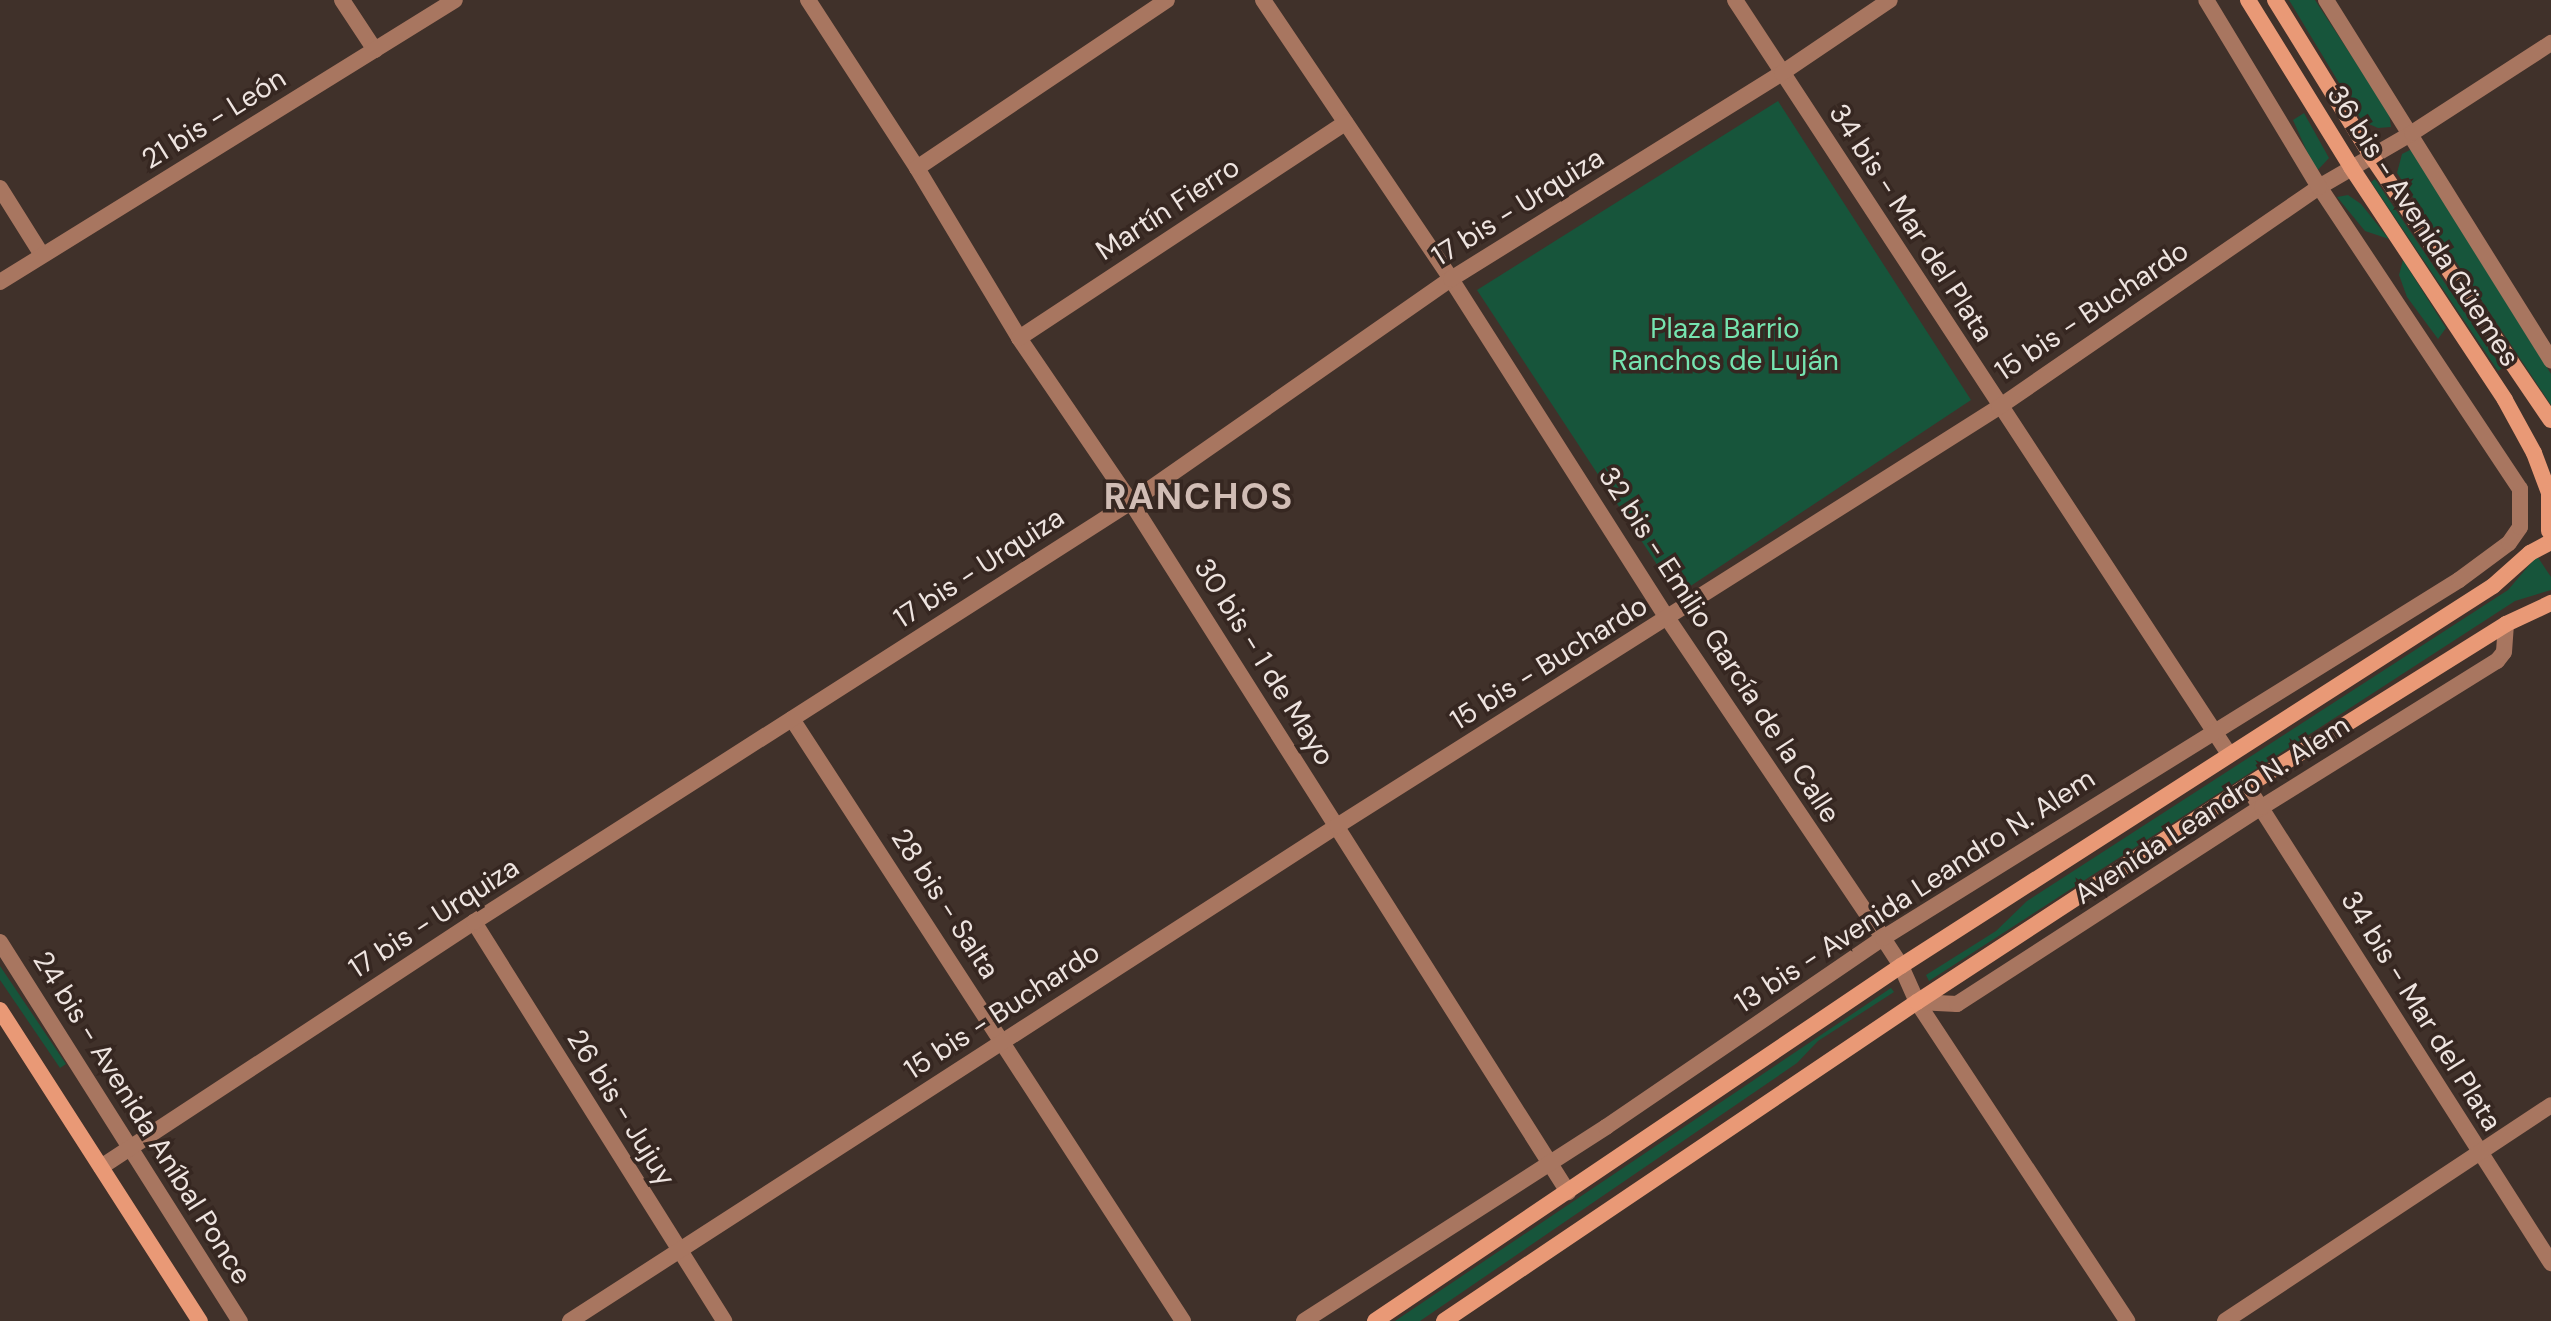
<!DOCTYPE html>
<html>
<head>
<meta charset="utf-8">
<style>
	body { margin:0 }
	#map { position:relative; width:2551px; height:1321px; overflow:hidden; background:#40312a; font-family:"DM Sans",sans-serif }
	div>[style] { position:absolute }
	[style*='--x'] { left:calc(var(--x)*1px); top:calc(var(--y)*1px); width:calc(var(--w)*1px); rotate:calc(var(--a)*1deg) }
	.green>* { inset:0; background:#17553b }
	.street>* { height:16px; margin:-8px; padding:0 8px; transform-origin:8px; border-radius:8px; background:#a87660 }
	.secondary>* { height:16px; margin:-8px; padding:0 8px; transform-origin:8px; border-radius:8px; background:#e99976 }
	span { translate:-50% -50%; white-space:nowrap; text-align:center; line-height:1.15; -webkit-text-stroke:7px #362721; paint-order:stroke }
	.street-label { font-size:28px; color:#eee4e0 }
	.park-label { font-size:28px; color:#75e4b0 }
	.district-label { font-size:36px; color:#d1bdb5; font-weight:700; letter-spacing:2px }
</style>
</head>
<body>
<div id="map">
	<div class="green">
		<i style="clip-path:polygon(2289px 0,2315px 0,2389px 113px,2391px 127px,2378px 128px,2362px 121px)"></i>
		<i style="clip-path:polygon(1778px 101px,1971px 400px,1677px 595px,1477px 290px)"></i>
		<i style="clip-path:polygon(2304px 113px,2329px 158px,2316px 172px,2293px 120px)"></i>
		<i style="clip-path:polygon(2414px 148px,2551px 374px,2551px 405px,2397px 173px,2402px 154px)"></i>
		<i style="clip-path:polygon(2375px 179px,2502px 368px,2498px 371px,2371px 182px)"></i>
		<i style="clip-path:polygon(2348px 195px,2361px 204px,2389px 239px,2365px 231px,2337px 197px)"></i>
		<i style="clip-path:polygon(2403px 260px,2446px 328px,2438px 339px,2407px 297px,2399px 275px)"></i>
		<i style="clip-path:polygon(2537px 556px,2551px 577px,2551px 590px,2515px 601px,1929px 981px,1926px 975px,1996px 931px,2027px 901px,2508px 590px)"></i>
		<i style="clip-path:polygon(0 966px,66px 1064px,60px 1068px,0 980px)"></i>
		<i style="clip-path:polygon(1891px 988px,1894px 992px,1818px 1041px,1797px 1063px,1420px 1321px,1395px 1321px)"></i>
	</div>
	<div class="street">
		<i style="--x:342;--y:0;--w:60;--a:56.6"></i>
		<i style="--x:808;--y:0;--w:200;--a:57"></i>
		<i style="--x:917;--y:168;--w:198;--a:59"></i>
		<i style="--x:1019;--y:338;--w:199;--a:55.7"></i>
		<i style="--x:1131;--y:502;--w:817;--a:57.65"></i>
		<i style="--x:1263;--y:0;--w:336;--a:56"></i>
		<i style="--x:1451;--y:279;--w:403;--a:57.5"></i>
		<i style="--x:1668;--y:619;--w:385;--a:56"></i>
		<i style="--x:1883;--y:938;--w:33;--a:57"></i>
		<i style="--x:1901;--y:966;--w:39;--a:66"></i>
		<i style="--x:1917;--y:1002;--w:382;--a:56.6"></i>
		<i style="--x:1735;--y:0;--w:901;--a:56.77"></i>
		<i style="--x:2326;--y:0;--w:425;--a:58"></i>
		<i style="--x:917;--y:168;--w:301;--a:-33.9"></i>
		<i style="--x:0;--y:188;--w:79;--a:57.9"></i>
		<i style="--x:0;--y:282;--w:535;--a:-31.79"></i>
		<i style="--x:1019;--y:338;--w:391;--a:-33.4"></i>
		<i style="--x:792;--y:719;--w:718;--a:57"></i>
		<i style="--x:2247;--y:786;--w:566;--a:57.49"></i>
		<i style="--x:474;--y:922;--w:471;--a:57.9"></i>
		<i style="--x:0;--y:942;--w:449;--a:57.7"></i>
		<i style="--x:1917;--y:1002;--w:40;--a:2.9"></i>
		<i style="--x:1957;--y:1004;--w:363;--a:-32.9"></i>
		<i style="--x:2262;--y:807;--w:277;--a:-31.9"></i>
		<i style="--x:2497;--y:661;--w:11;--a:-52"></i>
		<i style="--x:2504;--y:652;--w:28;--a:-86"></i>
		<i style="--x:101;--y:1167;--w:446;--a:-33.3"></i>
		<i style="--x:474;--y:922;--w:780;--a:-32.59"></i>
		<i style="--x:1131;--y:502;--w:390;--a:-34.9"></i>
		<i style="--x:1451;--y:279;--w:390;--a:-31.9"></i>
		<i style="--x:1782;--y:73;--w:130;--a:-34.1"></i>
		<i style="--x:570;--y:1321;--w:913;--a:-32.84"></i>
		<i style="--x:1337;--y:826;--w:783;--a:-32.33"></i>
		<i style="--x:1999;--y:407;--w:388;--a:-34.5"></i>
		<i style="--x:2319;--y:187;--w:108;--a:-30.1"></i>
		<i style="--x:2412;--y:133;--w:166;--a:-32.9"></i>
		<i style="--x:1304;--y:1321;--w:359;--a:-32.7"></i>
		<i style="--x:1606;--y:1127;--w:335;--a:-34.3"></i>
		<i style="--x:1883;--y:938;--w:678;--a:-31.86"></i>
		<i style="--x:2459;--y:580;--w:62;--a:-36.5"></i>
		<i style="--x:2509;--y:543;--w:19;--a:-55"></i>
		<i style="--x:2520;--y:527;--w:38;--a:-90"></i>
		<i style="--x:2520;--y:489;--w:363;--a:-123.6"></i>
		<i style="--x:2319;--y:187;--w:218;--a:-121.1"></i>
		<i style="--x:2225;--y:1321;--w:391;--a:-33.5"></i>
	</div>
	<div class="secondary">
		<i style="--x:2248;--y:0;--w:196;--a:58.3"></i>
		<i style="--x:2351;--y:167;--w:279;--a:56.5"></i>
		<i style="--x:2505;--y:400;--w:60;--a:61.3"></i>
		<i style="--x:2534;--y:453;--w:43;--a:69.4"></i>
		<i style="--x:2549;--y:493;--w:38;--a:90"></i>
		<i style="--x:2275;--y:0;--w:185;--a:58.3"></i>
		<i style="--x:2372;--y:157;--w:318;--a:55.8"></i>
		<i style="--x:0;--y:1010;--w:370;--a:57.3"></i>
		<i style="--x:1375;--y:1321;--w:635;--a:-34.02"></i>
		<i style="--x:1901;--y:966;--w:703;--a:-32.7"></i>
		<i style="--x:2493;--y:586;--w:50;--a:-41.7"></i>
		<i style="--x:2530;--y:553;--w:21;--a:-28"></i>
		<i style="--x:1444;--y:1321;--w:571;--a:-34"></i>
		<i style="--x:1917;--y:1002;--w:394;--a:-33.2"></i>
		<i style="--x:2247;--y:786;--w:305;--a:-32"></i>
		<i style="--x:2506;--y:624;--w:50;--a:-25"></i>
	</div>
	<div class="street-label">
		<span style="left:214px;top:119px;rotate:-32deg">21 bis - León</span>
		<span style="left:1518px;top:207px;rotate:-32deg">17 bis - Urquiza</span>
		<span style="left:1168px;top:209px;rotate:-33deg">Martín Fierro</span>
		<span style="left:1911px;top:223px;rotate:57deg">34 bis - Mar del Plata</span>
		<span style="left:2423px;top:226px;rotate:57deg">36 bis - Avenida Güemes</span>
		<span style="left:2092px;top:311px;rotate:-34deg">15 bis - Buchardo</span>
		<span style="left:979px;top:568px;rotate:-33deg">17 bis - Urquiza</span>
		<span style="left:1719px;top:645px;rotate:57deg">32 bis - Emilio García de la Calle</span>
		<span style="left:1264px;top:662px;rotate:58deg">30 bis - 1 de Mayo</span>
		<span style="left:1549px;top:663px;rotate:-32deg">15 bis - Buchardo</span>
		<span style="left:2212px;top:810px;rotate:-33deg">Avenida Leandro N. Alem</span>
		<span style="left:1915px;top:891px;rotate:-33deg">13 bis - Avenida Leandro N. Alem</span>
		<span style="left:945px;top:904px;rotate:57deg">28 bis - Salta</span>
		<span style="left:434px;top:918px;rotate:-33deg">17 bis - Urquiza</span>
		<span style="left:1002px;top:1011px;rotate:-33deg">15 bis - Buchardo</span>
		<span style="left:2421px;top:1011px;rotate:58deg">34 bis - Mar del Plata</span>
		<span style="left:621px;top:1108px;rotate:58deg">26 bis - Jujuy</span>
		<span style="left:142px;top:1118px;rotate:58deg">24 bis - Avenida Aníbal Ponce</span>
	</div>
	<div class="park-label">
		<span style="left:1725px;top:345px">Plaza Barrio<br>Ranchos de Luján</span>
	</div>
	<div class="district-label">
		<span style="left:1199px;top:497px">RANCHOS</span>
	</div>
</div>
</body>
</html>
